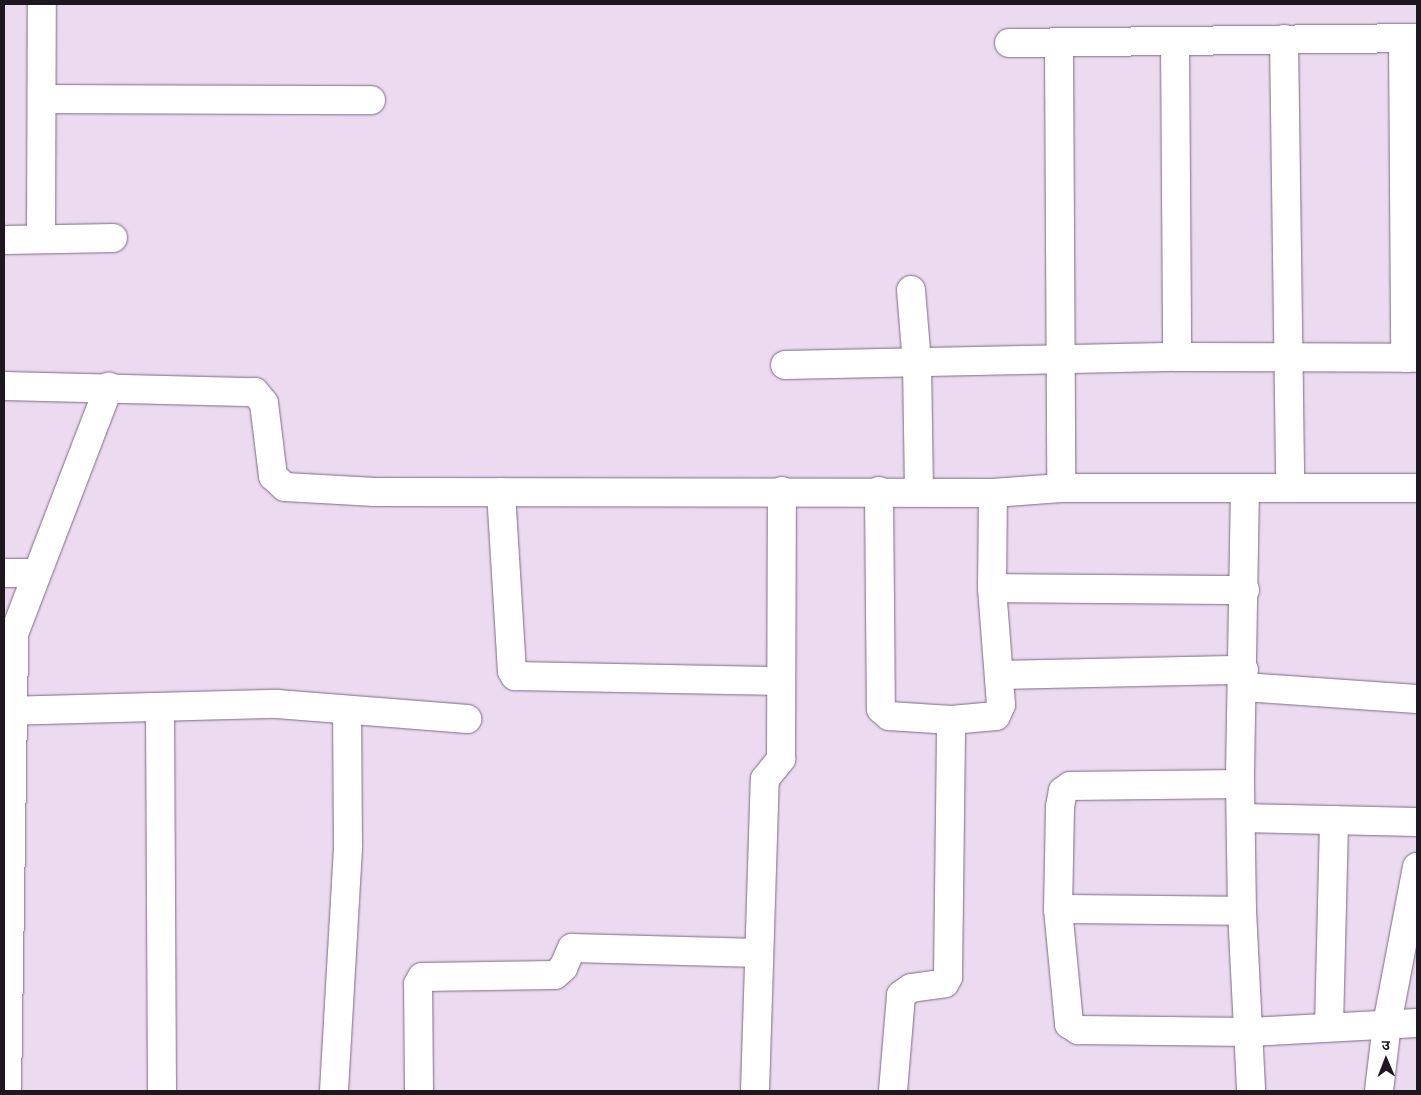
<!DOCTYPE html>
<html>
<head>
<meta charset="utf-8">
<style>
	body { margin:0 }
	#map { position:relative; width:1421px; height:1095px; overflow:hidden; background:#ecdaf1; font-family:"Roboto Condensed","Noto Sans Devanagari",sans-serif }
	div>[style] { position:absolute }
	[style*='--x'] { left:calc(var(--x)*1px); top:calc(var(--y)*1px); width:calc(var(--w)*1px); rotate:calc(var(--a)*1deg) }
	.roads { filter:drop-shadow(0 0 1px #7c6c81) drop-shadow(0 0 1px #7c6c81) }
	.minor>* { height:28px; margin:-14px; padding:0 14px; transform-origin:14px; border-radius:14px; background:#fff }
	span { translate:-50% -50%; white-space:nowrap; text-align:center; line-height:1.15; -webkit-text-stroke:4.5px #fff; paint-order:stroke }
	.frame { position:absolute; inset:0; border:5px solid #1e1720; pointer-events:none }
	.north { position:absolute; left:1361px; top:1035px; width:50px; height:50px; -webkit-text-stroke:4px #fff; paint-order:stroke; rotate:359deg; font-size:14px; font-weight:700; line-height:20px; text-align:center; color:#1e1720 }
	.north::after { content:''; display:block; margin:auto; width:18px; height:22px; background:#1e1720; clip-path:polygon(50% 0,100% 100%,50% 72%,0 100%) }
</style>
</head>
<body>
<div id="map">
	<div class="roads">
		<div class="minor">
			<i style="--x:1403;--y:38;--w:320;--a:89.6"></i>
			<i style="--x:1284;--y:39;--w:449;--a:89.2"></i>
			<i style="--x:1175;--y:41;--w:316;--a:89.6"></i>
			<i style="--x:1009;--y:43;--w:408;--a:-0.7"></i>
			<i style="--x:1059;--y:44;--w:444;--a:89.7"></i>
			<i style="--x:42;--y:99;--w:329;--a:0.2"></i>
			<i style="--x:41;--y:239;--w:235;--a:-89.8"></i>
			<i style="--x:4;--y:240;--w:109;--a:-1.1"></i>
			<i style="--x:911;--y:290;--w:73;--a:85.3"></i>
			<i style="--x:917;--y:363;--w:128;--a:89.1"></i>
			<i style="--x:785;--y:365;--w:392;--a:-1.2"></i>
			<i style="--x:1177;--y:357;--w:240;--a:0.2"></i>
			<i style="--x:4;--y:386;--w:251;--a:1.4"></i>
			<i style="--x:255;--y:392;--w:14;--a:51"></i>
			<i style="--x:264;--y:403;--w:74;--a:83"></i>
			<i style="--x:273;--y:476;--w:16;--a:43"></i>
			<i style="--x:285;--y:487;--w:90;--a:3.2"></i>
			<i style="--x:375;--y:492;--w:618;--a:0.09"></i>
			<i style="--x:993;--y:493;--w:68;--a:-4.2"></i>
			<i style="--x:1061;--y:488;--w:356;--a:0"></i>
			<i style="--x:1245;--y:488;--w:296;--a:91"></i>
			<i style="--x:1240;--y:784;--w:127;--a:89.1"></i>
			<i style="--x:1242;--y:911;--w:180;--a:87.1"></i>
			<i style="--x:879;--y:491;--w:218;--a:89.5"></i>
			<i style="--x:881;--y:709;--w:11;--a:41"></i>
			<i style="--x:889;--y:716;--w:62;--a:3.7"></i>
			<i style="--x:951;--y:720;--w:45;--a:-5.1"></i>
			<i style="--x:996;--y:716;--w:12;--a:-66"></i>
			<i style="--x:1001;--y:705;--w:117;--a:-94.4"></i>
			<i style="--x:992;--y:588;--w:95;--a:-89.4"></i>
			<i style="--x:501;--y:492;--w:179;--a:86.5"></i>
			<i style="--x:512;--y:671;--w:6;--a:59"></i>
			<i style="--x:515;--y:676;--w:266;--a:1.1"></i>
			<i style="--x:4;--y:573;--w:31;--a:0"></i>
			<i style="--x:992;--y:588;--w:253;--a:0.5"></i>
			<i style="--x:999;--y:675;--w:245;--a:-1.2"></i>
			<i style="--x:1244;--y:687;--w:173;--a:4"></i>
			<i style="--x:160;--y:708;--w:383;--a:89.7"></i>
			<i style="--x:4;--y:711;--w:273;--a:-1.5"></i>
			<i style="--x:277;--y:704;--w:191;--a:4.5"></i>
			<i style="--x:1240;--y:784;--w:170;--a:179.3"></i>
			<i style="--x:1070;--y:786;--w:9;--a:144"></i>
			<i style="--x:1063;--y:791;--w:16;--a:101"></i>
			<i style="--x:1060;--y:807;--w:102;--a:91.1"></i>
			<i style="--x:1058;--y:909;--w:116;--a:84.5"></i>
			<i style="--x:1069;--y:1024;--w:11;--a:34"></i>
			<i style="--x:1078;--y:1030;--w:172;--a:0.7"></i>
			<i style="--x:1250;--y:1032;--w:167;--a:-3.1"></i>
			<i style="--x:1241;--y:818;--w:176;--a:1.3"></i>
			<i style="--x:1058;--y:909;--w:184;--a:0.6"></i>
			<i style="--x:1329;--y:1027;--w:207;--a:-88.6"></i>
			<i style="--x:7;--y:1091;--w:457;--a:-89.1"></i>
			<i style="--x:14;--y:634;--w:265;--a:-69"></i>
			<i style="--x:334;--y:1091;--w:243;--a:-86.7"></i>
			<i style="--x:348;--y:848;--w:138;--a:-90.4"></i>
			<i style="--x:419;--y:1091;--w:107;--a:-90.5"></i>
			<i style="--x:418;--y:984;--w:8;--a:-60"></i>
			<i style="--x:422;--y:977;--w:133;--a:-0.9"></i>
			<i style="--x:555;--y:975;--w:11;--a:-41"></i>
			<i style="--x:563;--y:968;--w:22;--a:-66"></i>
			<i style="--x:572;--y:948;--w:187;--a:1.5"></i>
			<i style="--x:755;--y:1091;--w:312;--a:-88.2"></i>
			<i style="--x:765;--y:779;--w:26;--a:-51"></i>
			<i style="--x:781;--y:759;--w:268;--a:-89.8"></i>
			<i style="--x:893;--y:1091;--w:96;--a:-85.2"></i>
			<i style="--x:901;--y:995;--w:12;--a:-35"></i>
			<i style="--x:911;--y:988;--w:34;--a:-8"></i>
			<i style="--x:945;--y:983;--w:7;--a:-63"></i>
			<i style="--x:948;--y:977;--w:257;--a:-89.3"></i>
			<i style="--x:1379;--y:1091;--w:67;--a:-83.2"></i>
			<i style="--x:1387;--y:1024;--w:160;--a:-79.2"></i>
		</div>
	</div>
	<div class="frame"></div>
	<div class="north">उ</div>
</div>
</body>
</html>
